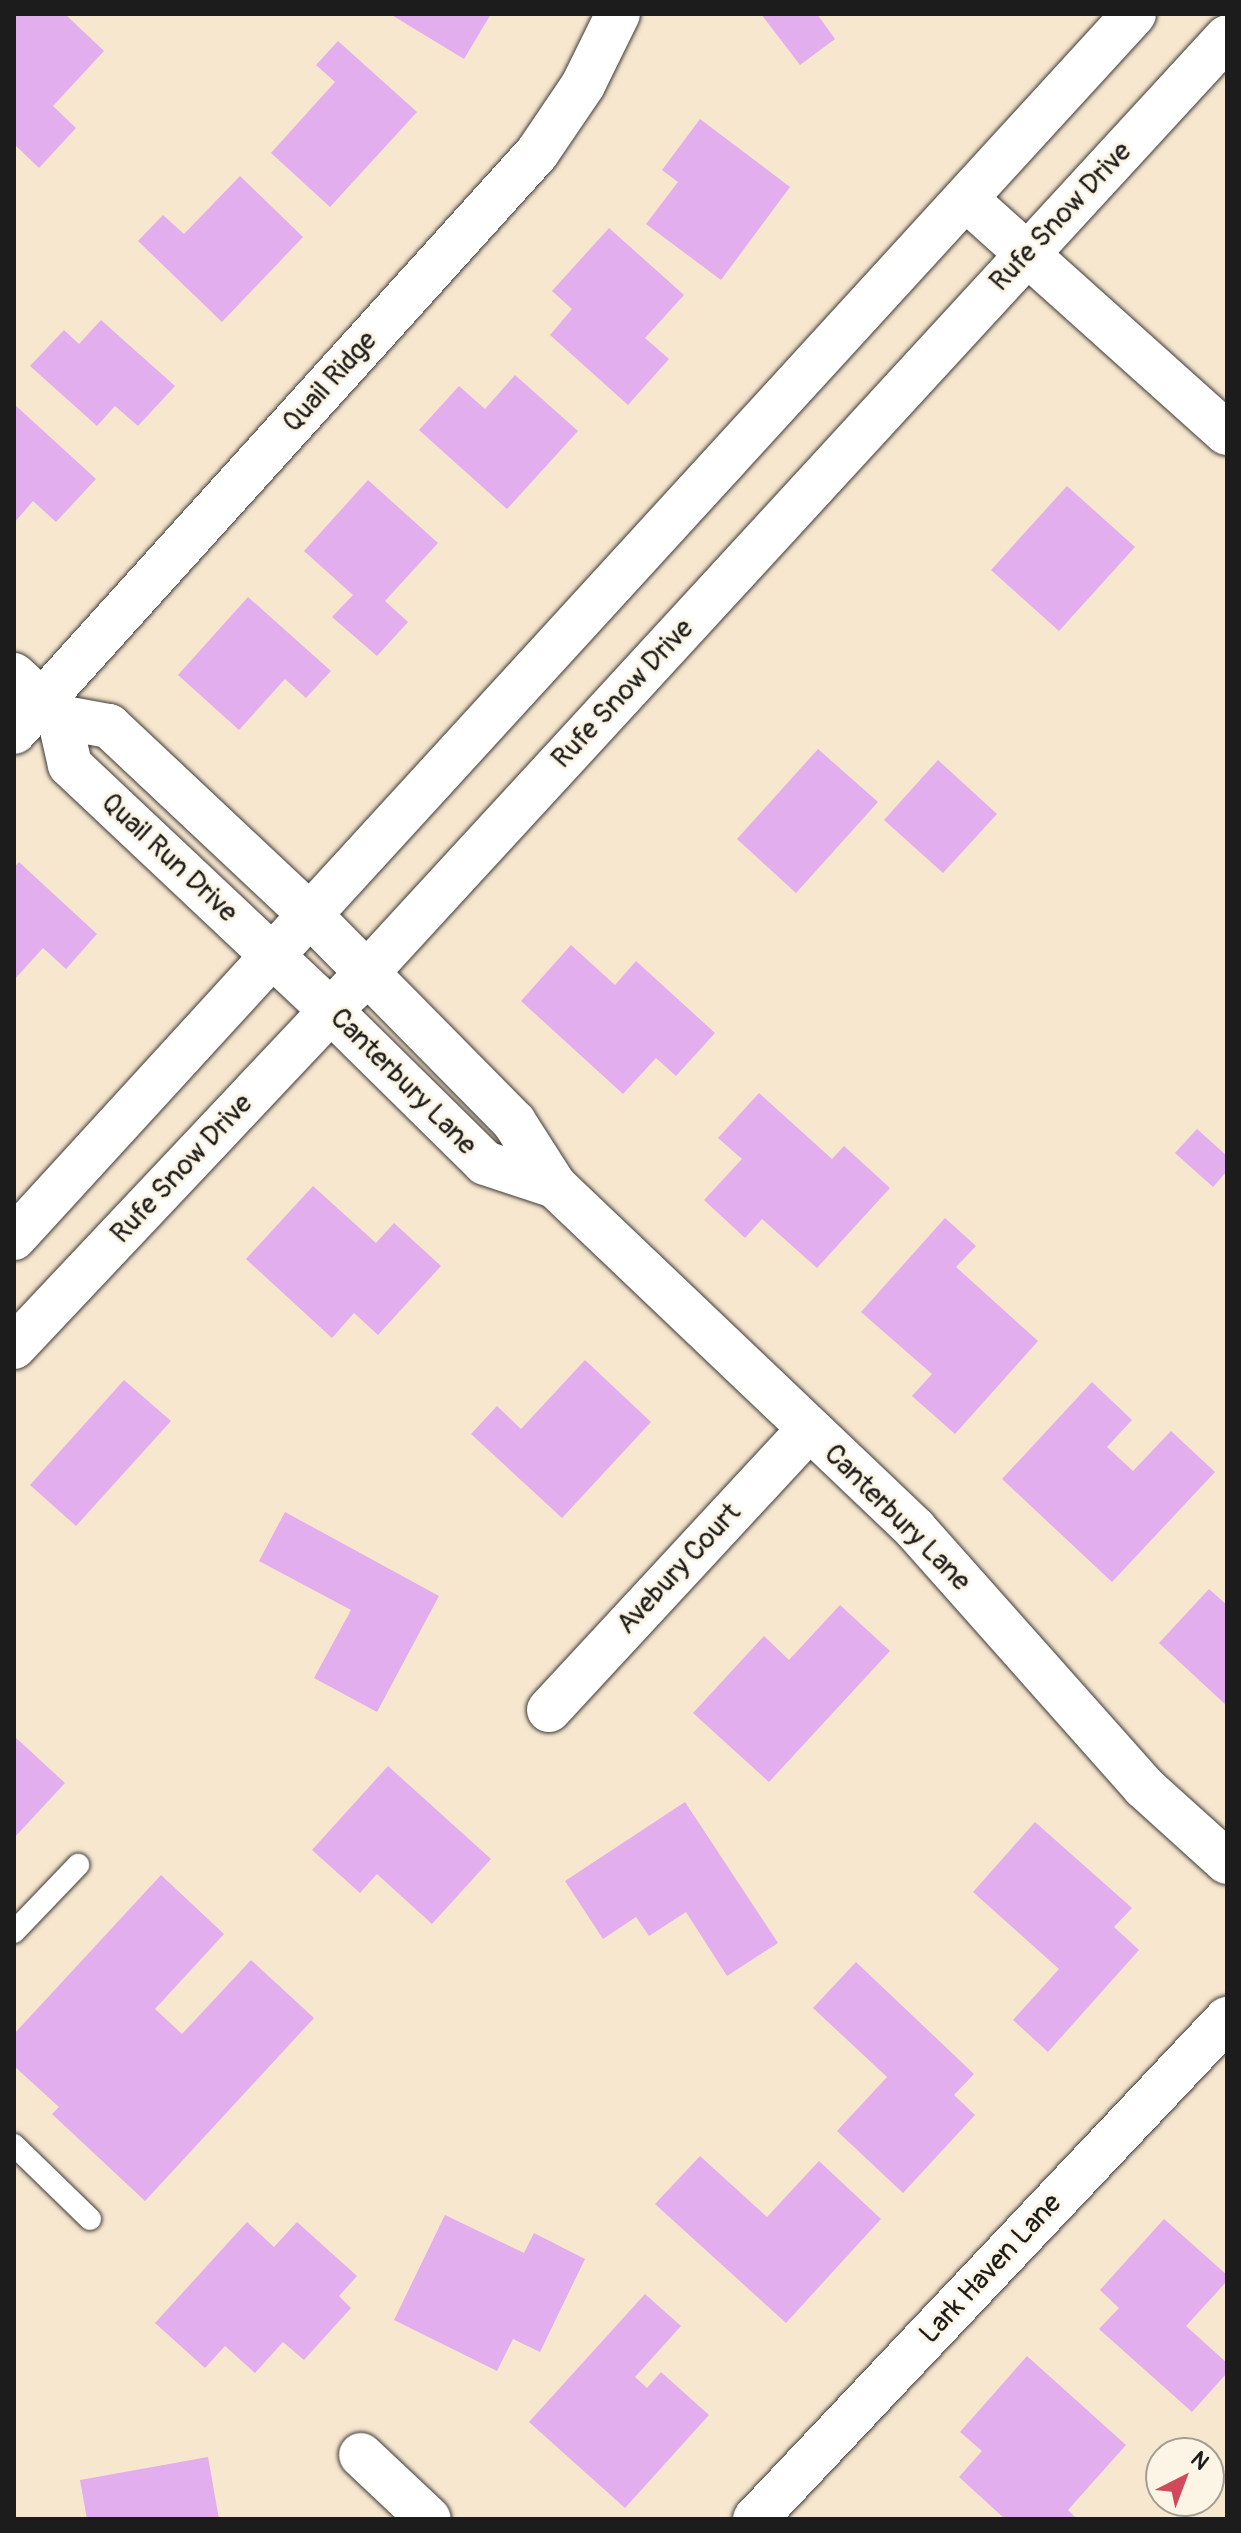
<!DOCTYPE html>
<html>
<head>
<meta charset="utf-8">
<style>
	body { margin:0 }
	#map { position:relative; width:1241px; height:2533px; overflow:hidden; background:#f7e7cf; font-family:Pangolin,sans-serif }
	div>[style] { position:absolute }
	[style*='--x'] { left:calc(var(--x)*1px); top:calc(var(--y)*1px); width:calc(var(--w)*1px); rotate:calc(var(--a)*1deg) }
	.building>* { inset:0; background:#e2aeed }
	.roads { filter:drop-shadow(0 0 2px #3d3a37) drop-shadow(0 0 2px #3d3a37) }
	.lane>* { height:22px; margin:-11px; padding:0 11px; transform-origin:11px; border-radius:11px; background:#fff }
	.street>* { height:44px; margin:-22px; padding:0 22px; transform-origin:22px; border-radius:22px; background:#fff }
	.secondary>* { height:44px; margin:-22px; padding:0 22px; transform-origin:22px; border-radius:22px; background:#fff }
	span { translate:-50% -50%; white-space:nowrap; text-align:center; line-height:1.15; -webkit-text-stroke:6px #fcf5e5; paint-order:stroke }
	.street-label { font-size:28px; color:#1c1c1c }
	.frame { position:absolute; inset:0; border:16px solid #1c1c1c; pointer-events:none }
	.north { position:absolute; left:1145px; top:2437px; width:80px; height:80px; box-sizing:border-box; background:#fcf5e5; border:2px solid #a29e95; border-radius:50%; rotate:42deg; font-size:22px; font-weight:700; line-height:32px; text-align:center; color:#1c1c1c }
	.north::after { content:''; display:block; margin:auto; width:28px; height:36px; background:#d1495b; clip-path:polygon(50% 0,100% 100%,50% 72%,0 100%) }
</style>
</head>
<body>
<div id="map">
	<div class="building">
		<i style="clip-path:polygon(14px 14px,65px 14px,104px 51px,53px 106px,76px 128px,39px 168px,14px 144px)"></i>
		<i style="clip-path:polygon(390px 14px,491px 14px,464px 59px)"></i>
		<i style="clip-path:polygon(761px 14px,817px 14px,835px 39px,800px 65px)"></i>
		<i style="clip-path:polygon(338px 41px,417px 112px,330px 207px,271px 153px,335px 82px,316px 65px)"></i>
		<i style="clip-path:polygon(700px 119px,790px 187px,721px 280px,646px 224px,678px 182px,662px 170px)"></i>
		<i style="clip-path:polygon(240px 176px,303px 237px,222px 322px,138px 241px,163px 215px,184px 234px)"></i>
		<i style="clip-path:polygon(609px 228px,684px 295px,645px 338px,669px 359px,628px 405px,550px 335px,572px 309px,552px 291px)"></i>
		<i style="clip-path:polygon(101px 320px,175px 386px,138px 426px,115px 406px,97px 426px,30px 366px,64px 330px,79px 344px)"></i>
		<i style="clip-path:polygon(515px 375px,578px 431px,507px 509px,419px 430px,459px 386px,485px 409px)"></i>
		<i style="clip-path:polygon(14px 404px,96px 479px,56px 522px,33px 501px,14px 523px)"></i>
		<i style="clip-path:polygon(368px 480px,438px 543px,385px 601px,408px 622px,377px 656px,332px 617px,353px 595px,304px 551px)"></i>
		<i style="clip-path:polygon(1067px 486px,1135px 547px,1059px 631px,991px 570px)"></i>
		<i style="clip-path:polygon(248px 597px,331px 671px,306px 698px,285px 679px,239px 730px,178px 675px)"></i>
		<i style="clip-path:polygon(818px 749px,878px 802px,796px 893px,737px 839px)"></i>
		<i style="clip-path:polygon(938px 760px,997px 814px,943px 873px,884px 820px)"></i>
		<i style="clip-path:polygon(19px 862px,97px 934px,66px 969px,43px 948px,14px 980px,14px 868px)"></i>
		<i style="clip-path:polygon(571px 945px,615px 985px,636px 961px,715px 1033px,676px 1076px,656px 1058px,623px 1094px,521px 1001px)"></i>
		<i style="clip-path:polygon(759px 1093px,832px 1159px,844px 1146px,890px 1188px,817px 1268px,762px 1219px,745px 1238px,704px 1200px,742px 1159px,718px 1138px)"></i>
		<i style="clip-path:polygon(1197px 1129px,1227px 1156px,1227px 1171px,1213px 1187px,1175px 1153px)"></i>
		<i style="clip-path:polygon(313px 1186px,376px 1243px,394px 1223px,441px 1266px,378px 1335px,354px 1313px,332px 1338px,246px 1259px)"></i>
		<i style="clip-path:polygon(945px 1218px,976px 1246px,956px 1267px,1038px 1341px,955px 1434px,912px 1396px,932px 1374px,861px 1312px)"></i>
		<i style="clip-path:polygon(585px 1360px,651px 1422px,562px 1518px,471px 1434px,497px 1406px,521px 1429px)"></i>
		<i style="clip-path:polygon(124px 1380px,171px 1421px,76px 1526px,30px 1485px)"></i>
		<i style="clip-path:polygon(1092px 1382px,1132px 1420px,1107px 1447px,1133px 1471px,1171px 1431px,1215px 1472px,1112px 1582px,1002px 1479px)"></i>
		<i style="clip-path:polygon(285px 1512px,439px 1596px,377px 1712px,314px 1678px,351px 1610px,259px 1561px)"></i>
		<i style="clip-path:polygon(1209px 1589px,1227px 1605px,1227px 1706px,1159px 1643px)"></i>
		<i style="clip-path:polygon(840px 1605px,890px 1651px,769px 1782px,693px 1713px,764px 1636px,789px 1660px)"></i>
		<i style="clip-path:polygon(14px 1736px,65px 1783px,14px 1838px)"></i>
		<i style="clip-path:polygon(388px 1766px,491px 1859px,432px 1924px,377px 1874px,360px 1893px,312px 1850px)"></i>
		<i style="clip-path:polygon(685px 1802px,778px 1943px,727px 1976px,686px 1912px,649px 1936px,636px 1917px,603px 1939px,565px 1881px)"></i>
		<i style="clip-path:polygon(1035px 1822px,1132px 1908px,1114px 1927px,1139px 1950px,1048px 2052px,1013px 2020px,1059px 1969px,973px 1892px)"></i>
		<i style="clip-path:polygon(161px 1875px,224px 1934px,155px 2009px,182px 2034px,251px 1960px,314px 2018px,145px 2201px,52px 2114px,59px 2107px,14px 2066px,14px 2034px)"></i>
		<i style="clip-path:polygon(856px 1962px,974px 2074px,954px 2095px,975px 2115px,903px 2193px,837px 2131px,887px 2077px,813px 2008px)"></i>
		<i style="clip-path:polygon(700px 2156px,767px 2217px,819px 2161px,881px 2219px,786px 2323px,655px 2204px)"></i>
		<i style="clip-path:polygon(445px 2215px,524px 2253px,534px 2233px,585px 2259px,540px 2352px,513px 2339px,497px 2371px,394px 2320px)"></i>
		<i style="clip-path:polygon(1164px 2219px,1227px 2275px,1227px 2281px,1186px 2326px,1227px 2363px,1227px 2373px,1192px 2412px,1099px 2329px,1119px 2308px,1100px 2290px)"></i>
		<i style="clip-path:polygon(247px 2222px,274px 2247px,297px 2222px,357px 2276px,339px 2296px,351px 2308px,304px 2360px,283px 2342px,255px 2373px,225px 2346px,205px 2368px,155px 2323px)"></i>
		<i style="clip-path:polygon(645px 2294px,681px 2326px,635px 2377px,647px 2388px,661px 2372px,709px 2415px,625px 2508px,529px 2422px)"></i>
		<i style="clip-path:polygon(1027px 2356px,1126px 2445px,1068px 2510px,1077px 2519px,1005px 2519px,959px 2477px,982px 2451px,960px 2432px)"></i>
		<i style="clip-path:polygon(208px 2457px,219px 2519px,87px 2519px,80px 2480px)"></i>
	</div>
	<div class="roads">
		<div class="lane">
			<i style="--x:14;--y:1932;--w:93;--a:-46.3"></i>
			<i style="--x:14;--y:2145;--w:106;--a:44.2"></i>
		</div>
		<div class="street">
			<i style="--x:967;--y:200;--w:349;--a:41.9"></i>
			<i style="--x:14;--y:675;--w:62;--a:43"></i>
			<i style="--x:59;--y:717;--w:51;--a:10.2"></i>
			<i style="--x:109;--y:726;--w:276;--a:43.2"></i>
			<i style="--x:310;--y:915;--w:291;--a:45.4"></i>
			<i style="--x:514;--y:1122;--w:76;--a:57.4"></i>
			<i style="--x:555;--y:1186;--w:497;--a:43.6"></i>
			<i style="--x:915;--y:1529;--w:345;--a:48.4"></i>
			<i style="--x:1144;--y:1787;--w:112;--a:42.1"></i>
			<i style="--x:59;--y:717;--w:49;--a:77.1"></i>
			<i style="--x:70;--y:765;--w:359;--a:43.3"></i>
			<i style="--x:331;--y:1011;--w:216;--a:44.6"></i>
			<i style="--x:485;--y:1163;--w:74;--a:18.2"></i>
			<i style="--x:14;--y:732;--w:780;--a:-47.91"></i>
			<i style="--x:537;--y:153;--w:82;--a:-55.9"></i>
			<i style="--x:583;--y:85;--w:79;--a:-63.8"></i>
			<i style="--x:549;--y:1710;--w:383;--a:-47.2"></i>
			<i style="--x:361;--y:2455;--w:93;--a:43.3"></i>
			<i style="--x:755;--y:2519;--w:688;--a:-46.65"></i>
		</div>
		<div class="secondary">
			<i style="--x:14;--y:1238;--w:1659;--a:-47.54"></i>
			<i style="--x:14;--y:1347;--w:491;--a:-46.7"></i>
			<i style="--x:351;--y:990;--w:1294;--a:-47.41"></i>
		</div>
	</div>
	<div class="street-label">
		<span style="left:1061px;top:217px;rotate:-47deg">Rufe Snow Drive</span>
		<span style="left:330px;top:382px;rotate:-48deg">Quail Ridge</span>
		<span style="left:623px;top:694px;rotate:-47deg">Rufe Snow Drive</span>
		<span style="left:169px;top:858px;rotate:43deg">Quail Run Drive</span>
		<span style="left:403px;top:1082px;rotate:45deg">Canterbury Lane</span>
		<span style="left:182px;top:1169px;rotate:-47deg">Rufe Snow Drive</span>
		<span style="left:897px;top:1518px;rotate:45deg">Canterbury Lane</span>
		<span style="left:679px;top:1569px;rotate:-47deg">Avebury Court</span>
		<span style="left:991px;top:2269px;rotate:-47deg">Lark Haven Lane</span>
	</div>
	<div class="frame"></div>
	<div class="north">N</div>
</div>
</body>
</html>
